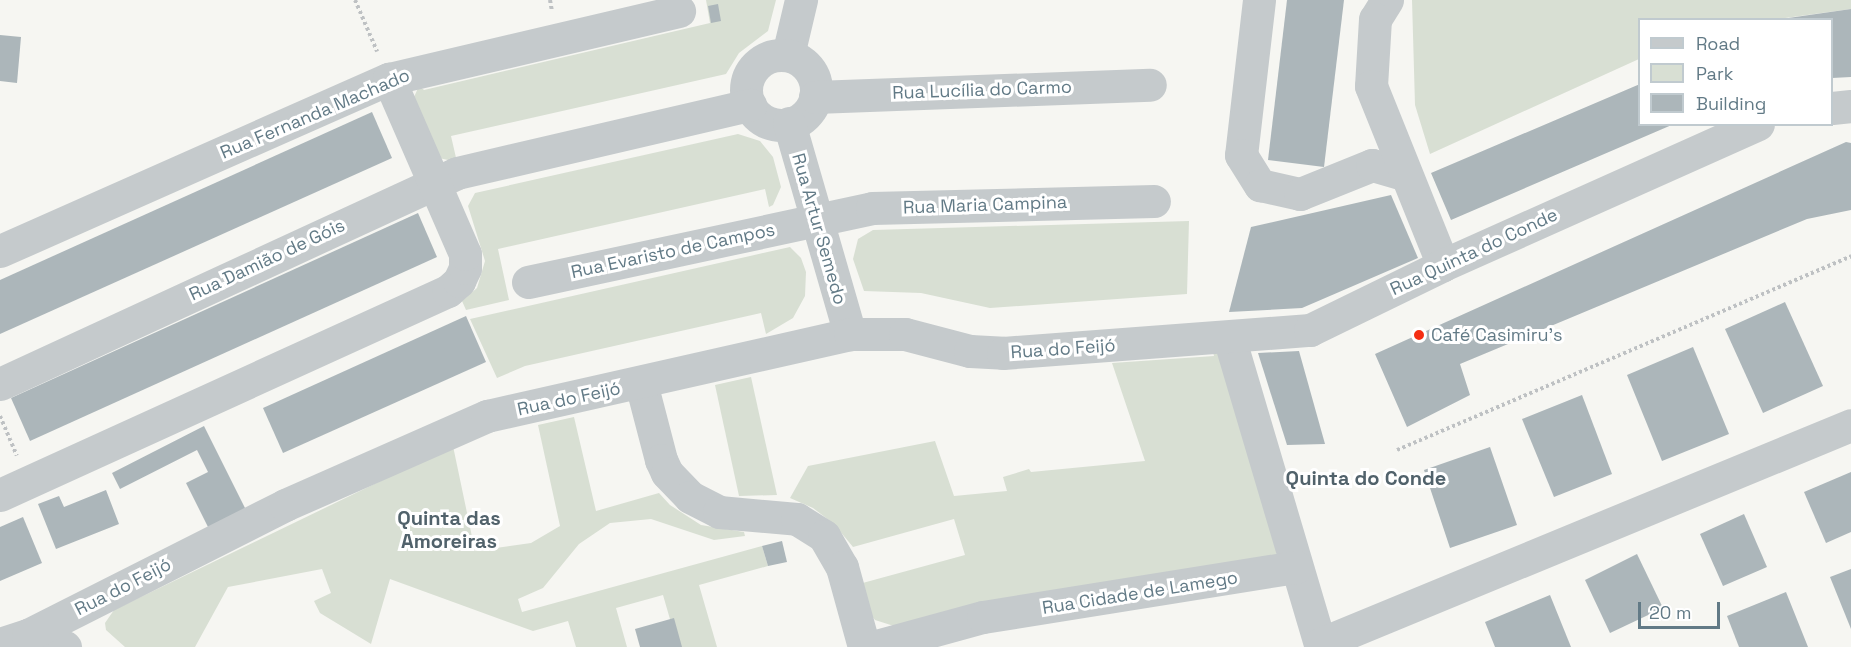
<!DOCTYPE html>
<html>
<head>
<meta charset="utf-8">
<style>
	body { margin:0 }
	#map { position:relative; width:1851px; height:647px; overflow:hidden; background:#f6f6f2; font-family:"Space Grotesk",sans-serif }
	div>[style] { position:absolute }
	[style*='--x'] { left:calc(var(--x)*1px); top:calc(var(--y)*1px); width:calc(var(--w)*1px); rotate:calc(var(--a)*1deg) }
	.green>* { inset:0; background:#d8dfd3 }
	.building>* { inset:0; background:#acb6ba }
	.path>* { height:4px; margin-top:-2px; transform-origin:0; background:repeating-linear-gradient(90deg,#bec1c3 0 3px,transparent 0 6px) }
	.minor>* { height:33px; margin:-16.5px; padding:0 16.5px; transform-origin:16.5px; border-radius:16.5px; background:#c5cacc }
	.minor>.ring { margin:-16.5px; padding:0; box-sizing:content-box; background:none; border:33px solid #c5cacc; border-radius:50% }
	.dots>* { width:16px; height:16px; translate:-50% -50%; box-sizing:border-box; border:3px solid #fff; border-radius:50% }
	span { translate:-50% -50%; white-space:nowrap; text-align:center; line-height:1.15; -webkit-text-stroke:6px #fff; paint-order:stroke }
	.street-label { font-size:18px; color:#627a86 }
	.poi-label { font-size:18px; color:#627a86 }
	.left { translate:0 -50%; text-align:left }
	.neighbourhood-label { font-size:20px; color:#51626b; font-weight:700 }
	.legend { position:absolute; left:1638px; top:18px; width:195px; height:108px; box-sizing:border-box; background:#fff; border:2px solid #c0cacf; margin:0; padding:8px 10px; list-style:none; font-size:18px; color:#627a86 }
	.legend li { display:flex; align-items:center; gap:12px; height:30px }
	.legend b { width:30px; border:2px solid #c0cacf }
	.scale { position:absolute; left:1638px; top:602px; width:82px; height:27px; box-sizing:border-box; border:3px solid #627a86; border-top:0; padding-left:8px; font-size:18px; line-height:21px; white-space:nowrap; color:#627a86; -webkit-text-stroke:4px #fff; paint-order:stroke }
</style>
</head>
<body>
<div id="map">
	<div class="green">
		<i style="clip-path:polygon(706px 0,776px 0,768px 31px,739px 53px,726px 74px,451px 136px,457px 162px,439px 158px,414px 97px,419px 86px,424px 90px,710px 23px)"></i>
		<i style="clip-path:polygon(1412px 0,1851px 0,1851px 9px,1771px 20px,1640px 20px,1639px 59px,1430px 154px,1415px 105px)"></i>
		<i style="clip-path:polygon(738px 134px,760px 141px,773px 157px,781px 187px,773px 205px,769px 207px,765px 189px,498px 249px,509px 300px,466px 310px,462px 301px,477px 288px,485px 261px,468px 206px,475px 193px)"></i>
		<i style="clip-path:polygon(1189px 221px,1187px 294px,990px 308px,921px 293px,864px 291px,853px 259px,858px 239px,873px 230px)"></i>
		<i style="clip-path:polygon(790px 247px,801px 258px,806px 272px,805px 296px,793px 318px,766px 334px,761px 313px,525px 366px,497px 378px,470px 319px)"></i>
		<i style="clip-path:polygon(1213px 352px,1219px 354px,1277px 553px,1275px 557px,897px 627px,875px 620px,867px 610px,859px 584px,965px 555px,954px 519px,853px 547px,834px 524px,813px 508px,790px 498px,808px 466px,935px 441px,954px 496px,1007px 491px,1003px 477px,1029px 469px,1031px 472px,1145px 461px,1112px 363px,1214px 356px)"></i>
		<i style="clip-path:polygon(751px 377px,777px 495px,739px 496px,715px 385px)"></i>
		<i style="clip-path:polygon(574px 417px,596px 511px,659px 493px,670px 505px,701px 525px,744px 532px,745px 536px,714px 540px,651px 519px,610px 523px,579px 544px,543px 588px,518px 599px,522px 612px,762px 546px,768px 566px,699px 585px,717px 647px,678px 647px,663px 595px,616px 608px,627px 647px,576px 647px,568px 621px,533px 631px,390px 579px,371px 644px,320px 613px,314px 601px,331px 593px,322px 569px,228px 587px,195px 647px,125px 647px,106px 630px,105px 623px,114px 610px,453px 446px,475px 551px,531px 543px,560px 526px,538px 425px)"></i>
	</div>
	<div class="building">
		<i style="clip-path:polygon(1287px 0,1344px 0,1324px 167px,1268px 160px)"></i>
		<i style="clip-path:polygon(718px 4px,721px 21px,711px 23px,708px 6px)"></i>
		<i style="clip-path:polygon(1851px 9px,1851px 77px,1832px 78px,1832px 20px,1775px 20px)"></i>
		<i style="clip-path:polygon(0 35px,21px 37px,17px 83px,0 81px)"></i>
		<i style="clip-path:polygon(1640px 84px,1640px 124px,1674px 124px,1451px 220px,1431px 173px)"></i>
		<i style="clip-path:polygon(372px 112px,392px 158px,0 334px,0 280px)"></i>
		<i style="clip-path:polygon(1846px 142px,1851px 143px,1851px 210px,1807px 219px,1460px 364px,1470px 395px,1407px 427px,1375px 354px)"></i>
		<i style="clip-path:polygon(1391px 195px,1418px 258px,1302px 308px,1229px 312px,1251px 227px)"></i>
		<i style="clip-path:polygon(418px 213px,437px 257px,30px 441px,11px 398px)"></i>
		<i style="clip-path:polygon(1785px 302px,1823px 386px,1763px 413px,1725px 329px)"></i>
		<i style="clip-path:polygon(466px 316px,486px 362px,283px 453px,263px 408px)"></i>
		<i style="clip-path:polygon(1693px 347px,1729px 434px,1662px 461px,1627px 375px)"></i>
		<i style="clip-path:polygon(1299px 351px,1325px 444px,1287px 445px,1258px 353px)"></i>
		<i style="clip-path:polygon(1582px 395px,1612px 474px,1554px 497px,1522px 419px)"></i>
		<i style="clip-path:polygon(204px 426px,247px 512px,210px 531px,186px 483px,208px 472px,197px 450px,120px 489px,112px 473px)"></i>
		<i style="clip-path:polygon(1490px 447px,1517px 525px,1450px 548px,1424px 470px)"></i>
		<i style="clip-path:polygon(1851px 472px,1851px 532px,1826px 543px,1804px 492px)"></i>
		<i style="clip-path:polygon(106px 490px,119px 524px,56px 549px,38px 504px,59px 496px,64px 507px)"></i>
		<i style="clip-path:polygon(1744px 514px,1767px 567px,1723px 586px,1700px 534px)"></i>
		<i style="clip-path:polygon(23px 517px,42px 563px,0 581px,0 527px)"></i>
		<i style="clip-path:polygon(782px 541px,787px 562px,768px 566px,762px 546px)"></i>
		<i style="clip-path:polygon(1637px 554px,1663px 608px,1610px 633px,1585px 580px)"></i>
		<i style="clip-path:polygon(1851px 569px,1851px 629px,1830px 577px)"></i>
		<i style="clip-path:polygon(1786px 592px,1808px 647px,1739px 647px,1727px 616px)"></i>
		<i style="clip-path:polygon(1550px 595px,1571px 647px,1495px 647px,1485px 622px)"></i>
		<i style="clip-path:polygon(674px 618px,682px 647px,640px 647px,635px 629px)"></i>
	</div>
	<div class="path">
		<i style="--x:355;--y:0;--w:56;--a:66.7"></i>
		<i style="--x:550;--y:0;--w:11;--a:80"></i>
		<i style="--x:0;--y:416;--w:43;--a:67"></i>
		<i style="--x:1397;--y:450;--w:494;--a:-23.1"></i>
	</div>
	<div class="minor">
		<i style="--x:1259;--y:0;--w:156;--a:96.6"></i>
		<i style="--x:1241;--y:155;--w:36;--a:58"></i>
		<i style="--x:1260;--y:185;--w:41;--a:12.7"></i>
		<i style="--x:1300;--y:194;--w:78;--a:-21.9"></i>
		<i style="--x:1372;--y:165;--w:33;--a:16"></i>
		<i style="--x:1387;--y:0;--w:22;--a:122"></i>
		<i style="--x:1375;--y:19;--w:67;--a:93.4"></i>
		<i style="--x:1371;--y:86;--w:193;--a:68.1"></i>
		<i style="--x:788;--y:55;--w:57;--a:-76.7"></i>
		<i class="ring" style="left:746px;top:55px;width:37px;height:37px"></i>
		<i style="--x:815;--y:97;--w:335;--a:-2.1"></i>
		<i style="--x:1832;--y:108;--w:19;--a:-6"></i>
		<i style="--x:789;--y:123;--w:220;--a:73.9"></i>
		<i style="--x:0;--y:251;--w:425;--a:-23.9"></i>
		<i style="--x:389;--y:79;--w:298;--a:-13.2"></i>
		<i style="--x:528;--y:282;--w:352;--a:-12.1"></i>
		<i style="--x:872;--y:208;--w:282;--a:-1.4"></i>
		<i style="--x:1229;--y:337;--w:323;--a:73.5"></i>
		<i style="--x:641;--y:383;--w:80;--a:75.4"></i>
		<i style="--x:661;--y:460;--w:14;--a:65"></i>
		<i style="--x:667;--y:473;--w:33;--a:46"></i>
		<i style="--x:690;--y:497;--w:33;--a:27"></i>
		<i style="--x:719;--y:512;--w:78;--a:5.1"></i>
		<i style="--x:797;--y:519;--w:32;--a:32"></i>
		<i style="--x:824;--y:536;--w:36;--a:60"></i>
		<i style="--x:842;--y:567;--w:83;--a:74.6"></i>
		<i style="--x:0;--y:384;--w:503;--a:-24.78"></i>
		<i style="--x:457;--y:173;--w:301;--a:-13.1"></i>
		<i style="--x:0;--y:495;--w:492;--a:-24.5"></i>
		<i style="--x:448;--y:291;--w:15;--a:-42"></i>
		<i style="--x:459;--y:281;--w:14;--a:-65"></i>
		<i style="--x:465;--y:268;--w:14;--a:-90"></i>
		<i style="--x:465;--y:254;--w:191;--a:-113.5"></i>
		<i style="--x:28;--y:635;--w:39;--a:18"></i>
		<i style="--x:0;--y:644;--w:29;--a:-18"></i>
		<i style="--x:28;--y:635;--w:288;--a:-26.8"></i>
		<i style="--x:285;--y:505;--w:221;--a:-23.8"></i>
		<i style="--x:487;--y:416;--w:372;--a:-12.7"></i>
		<i style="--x:850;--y:334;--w:55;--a:0"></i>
		<i style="--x:905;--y:334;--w:67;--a:14.7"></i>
		<i style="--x:970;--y:351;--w:33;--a:3"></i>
		<i style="--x:1003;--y:353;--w:308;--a:-4.3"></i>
		<i style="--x:1310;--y:330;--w:148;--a:-26"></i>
		<i style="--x:1443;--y:265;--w:345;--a:-24.1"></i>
		<i style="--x:1320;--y:644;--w:574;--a:-22.41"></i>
		<i style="--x:873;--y:647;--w:114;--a:-15.3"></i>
		<i style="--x:983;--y:617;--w:317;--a:-9.1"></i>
	</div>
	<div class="dots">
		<i style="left:1419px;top:335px;background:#f52e13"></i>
	</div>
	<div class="street-label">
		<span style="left:982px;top:90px;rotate:-2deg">Rua Lucília do Carmo</span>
		<span style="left:315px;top:114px;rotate:-23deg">Rua Fernanda Machado</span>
		<span style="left:985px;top:205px;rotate:-2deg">Rua Maria Campina</span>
		<span style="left:819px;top:229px;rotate:74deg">Rua Artur Semedo</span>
		<span style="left:673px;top:251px;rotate:-12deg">Rua Evaristo de Campos</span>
		<span style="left:1474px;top:252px;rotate:-25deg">Rua Quinta do Conde</span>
		<span style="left:267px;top:260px;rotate:-25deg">Rua Damião de Góis</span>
		<span style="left:1063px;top:349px;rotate:-4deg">Rua do Feijó</span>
		<span style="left:569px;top:399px;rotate:-12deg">Rua do Feijó</span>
		<span style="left:123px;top:587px;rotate:-27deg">Rua do Feijó</span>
		<span style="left:1140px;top:593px;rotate:-9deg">Rua Cidade de Lamego</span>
	</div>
	<div class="poi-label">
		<span class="left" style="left:1431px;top:335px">Café Casimiru's</span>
	</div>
	<div class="neighbourhood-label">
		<span style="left:1366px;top:478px">Quinta do Conde</span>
		<span style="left:449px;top:530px">Quinta das<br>Amoreiras</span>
	</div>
	<ul class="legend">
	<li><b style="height:8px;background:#c5cacc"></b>Road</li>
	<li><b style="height:16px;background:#d8dfd3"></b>Park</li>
	<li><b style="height:16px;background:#acb6ba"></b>Building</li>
	</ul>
	<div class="scale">20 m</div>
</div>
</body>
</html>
